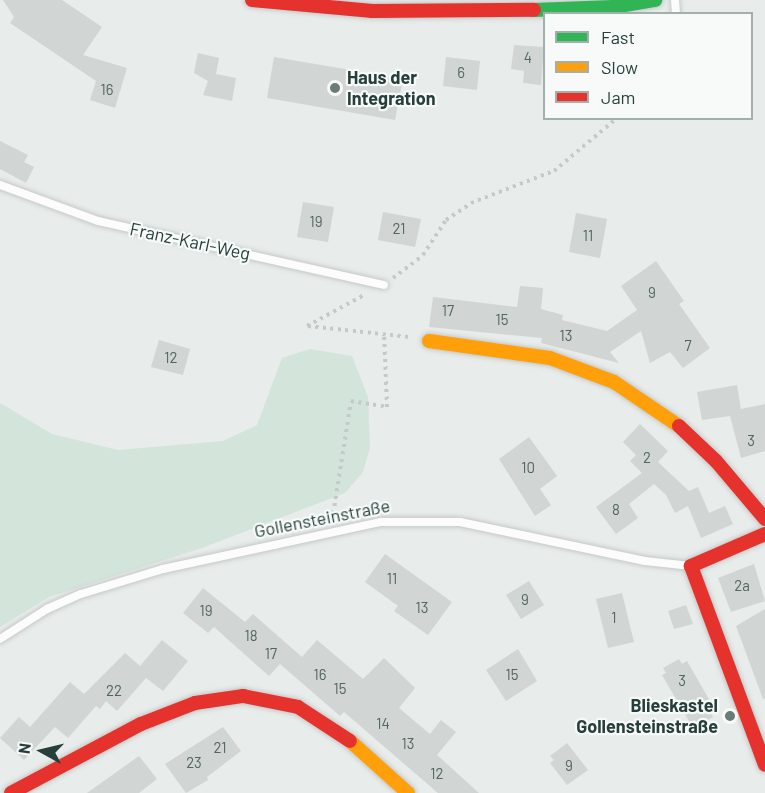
<!DOCTYPE html>
<html>
<head>
<meta charset="utf-8">
<style>
	body { margin:0 }
	#map { position:relative; width:765px; height:793px; overflow:hidden; background:#e8ecea; font-family:Barlow,sans-serif }
	div>[style] { position:absolute }
	[style*='--x'] { left:calc(var(--x)*1px); top:calc(var(--y)*1px); width:calc(var(--w)*1px); rotate:calc(var(--a)*1deg) }
	.green>* { inset:0; background:#d3e4da }
	.building>* { inset:0; background:#d1d5d3 }
	.path>* { height:4px; margin-top:-2px; transform-origin:0; background:repeating-linear-gradient(90deg,#c3cbca 0 3px,transparent 0 7.5px) }
	.roads { filter:drop-shadow(0 0 2px #c5c9c8) drop-shadow(0 0 2px #c5c9c8) }
	.lane>* { height:8px; margin:-4px; padding:0 4px; transform-origin:4px; border-radius:4px; background:#fcfcfc }
	.fast>* { height:14px; margin:-7px; padding:0 7px; transform-origin:7px; border-radius:7px; background:#30b455 }
	.slow>* { height:14px; margin:-7px; padding:0 7px; transform-origin:7px; border-radius:7px; background:#ff9f0a }
	.jam>* { height:14px; margin:-7px; padding:0 7px; transform-origin:7px; border-radius:7px; background:#e5322d }
	.dots>* { width:16px; height:16px; translate:-50% -50%; box-sizing:border-box; border:3px solid #f7faf9; border-radius:50% }
	span { translate:-50% -50%; white-space:nowrap; text-align:center; line-height:1.15; -webkit-text-stroke:4.5px #f7faf9; paint-order:stroke }
	.number-label { font-size:15px; color:#526562 }
	.number-label span { -webkit-text-stroke-width:0 }
	.poi-label { font-size:18px; color:#263f3b; font-weight:700 }
	.left { translate:0 -50%; text-align:left }
	.right { translate:-100% -50%; text-align:right }
	.street-label { font-size:18px; color:#263f3b }
	.legend { position:absolute; left:543px; top:12px; width:210px; height:108px; box-sizing:border-box; background:#f7faf9; border:2px solid #a3afad; margin:0; padding:8px 10px; list-style:none; font-size:18px; color:#263f3b }
	.legend li { display:flex; align-items:center; gap:12px; height:30px }
	.legend b { width:30px; border:2px solid #a3afad }
	.north { position:absolute; left:12px; top:721px; width:60px; height:60px; -webkit-text-stroke:4px #f7faf9; paint-order:stroke; rotate:278deg; font-size:16px; font-weight:700; line-height:24px; text-align:center; color:#263f3b }
	.north::after { content:''; display:block; margin:auto; width:21px; height:27px; background:#263f3b; clip-path:polygon(50% 0,100% 100%,50% 72%,0 100%) }
</style>
</head>
<body>
<div id="map">
	<div class="green">
		<i style="clip-path:polygon(310px 349px,352px 356px,368px 397px,370px 448px,363px 472px,345px 493px,202px 548px,49px 597px,0 627px,0 403px,52px 434px,118px 450px,223px 441px,257px 425px,282px 358px)"></i>
	</div>
	<div class="building">
		<i style="clip-path:polygon(3px 0,62px 0,102px 27px,83px 55px,127px 68px,115px 108px,90px 100px,96px 81px,10px 23px,14px 17px)"></i>
		<i style="clip-path:polygon(514px 45px,544px 47px,541px 85px,523px 83px,524px 71px,511px 69px)"></i>
		<i style="clip-path:polygon(198px 53px,219px 58px,216px 74px,236px 78px,232px 101px,203px 95px,208px 81px,194px 73px)"></i>
		<i style="clip-path:polygon(274px 57px,403px 79px,395px 120px,267px 98px)"></i>
		<i style="clip-path:polygon(446px 57px,480px 61px,477px 90px,443px 86px)"></i>
		<i style="clip-path:polygon(0 141px,28px 155px,24px 162px,34px 167px,26px 183px,0 169px)"></i>
		<i style="clip-path:polygon(303px 202px,334px 207px,328px 242px,297px 237px)"></i>
		<i style="clip-path:polygon(383px 212px,421px 219px,415px 247px,378px 240px)"></i>
		<i style="clip-path:polygon(576px 213px,607px 219px,600px 258px,569px 252px)"></i>
		<i style="clip-path:polygon(656px 261px,684px 301px,679px 304px,710px 348px,683px 368px,670px 352px,650px 363px,641px 331px,610px 352px,619px 363px,541px 343px,542px 338px,429px 327px,433px 297px,517px 307px,520px 286px,543px 288px,541px 309px,563px 315px,562px 320px,607px 331px,637px 310px,621px 286px)"></i>
		<i style="clip-path:polygon(159px 340px,190px 349px,183px 375px,151px 367px)"></i>
		<i style="clip-path:polygon(737px 385px,741px 409px,765px 404px,765px 451px,741px 458px,730px 416px,702px 420px,697px 392px)"></i>
		<i style="clip-path:polygon(640px 424px,668px 451px,658px 462px,689px 491px,698px 487px,709px 513px,725px 506px,733px 524px,701px 538px,688px 506px,675px 513px,666px 495px,654px 484px,629px 504px,638px 518px,616px 534px,596px 507px,642px 473px,630px 461px,636px 455px,623px 442px)"></i>
		<i style="clip-path:polygon(529px 437px,557px 476px,540px 489px,551px 505px,535px 516px,499px 459px)"></i>
		<i style="clip-path:polygon(385px 554px,452px 602px,428px 635px,394px 611px,398px 606px,365px 582px)"></i>
		<i style="clip-path:polygon(754px 564px,765px 601px,731px 612px,718px 578px)"></i>
		<i style="clip-path:polygon(529px 581px,544px 605px,521px 619px,506px 595px)"></i>
		<i style="clip-path:polygon(203px 588px,245px 622px,253px 614px,302px 657px,317px 640px,363px 679px,384px 658px,415px 688px,399px 708px,430px 734px,441px 720px,456px 732px,437px 755px,479px 793px,438px 793px,344px 712px,340px 716px,280px 664px,269px 676px,214px 627px,208px 633px,183px 613px)"></i>
		<i style="clip-path:polygon(622px 593px,634px 642px,608px 648px,596px 599px)"></i>
		<i style="clip-path:polygon(686px 605px,693px 624px,674px 629px,668px 611px)"></i>
		<i style="clip-path:polygon(765px 609px,765px 699px,763px 699px,736px 626px)"></i>
		<i style="clip-path:polygon(162px 640px,188px 661px,163px 691px,146px 678px,117px 711px,106px 701px,100px 709px,96px 706px,68px 738px,55px 727px,24px 760px,0 738px,19px 717px,30px 727px,70px 682px,84px 694px,125px 653px,140px 666px)"></i>
		<i style="clip-path:polygon(518px 649px,537px 681px,506px 701px,486px 670px)"></i>
		<i style="clip-path:polygon(679px 659px,682px 664px,687px 661px,714px 708px,710px 711px,713px 717px,698px 726px,695px 720px,690px 723px,662px 675px,666px 673px,663px 668px)"></i>
		<i style="clip-path:polygon(223px 727px,241px 751px,207px 777px,208px 780px,186px 793px,165px 764px)"></i>
		<i style="clip-path:polygon(567px 743px,588px 770px,567px 785px,550px 763px,554px 760px,550px 756px)"></i>
		<i style="clip-path:polygon(139px 756px,157px 779px,139px 793px,87px 793px)"></i>
	</div>
	<div class="path">
		<i style="--x:393;--y:278;--w:38;--a:-37"></i>
		<i style="--x:423;--y:255;--w:42;--a:-56.7"></i>
		<i style="--x:446;--y:220;--w:30;--a:-34"></i>
		<i style="--x:471;--y:203;--w:89;--a:-21.1"></i>
		<i style="--x:554;--y:171;--w:82;--a:-40.1"></i>
		<i style="--x:307;--y:326;--w:67;--a:-28.5"></i>
		<i style="--x:308;--y:326;--w:103;--a:6.2"></i>
		<i style="--x:332;--y:521;--w:121;--a:-81"></i>
		<i style="--x:351;--y:401;--w:36;--a:9"></i>
		<i style="--x:387;--y:407;--w:75;--a:-92.3"></i>
	</div>
	<div class="roads">
		<div class="lane">
			<i style="--x:675;--y:0;--w:14;--a:86"></i>
			<i style="--x:0;--y:185;--w:104;--a:20.2"></i>
			<i style="--x:98;--y:221;--w:293;--a:12.6"></i>
			<i style="--x:0;--y:639;--w:56;--a:-32.6"></i>
			<i style="--x:47;--y:609;--w:37;--a:-24"></i>
			<i style="--x:81;--y:594;--w:86;--a:-17"></i>
			<i style="--x:163;--y:569;--w:223;--a:-12.2"></i>
			<i style="--x:381;--y:522;--w:79;--a:0"></i>
			<i style="--x:460;--y:522;--w:189;--a:11.9"></i>
			<i style="--x:645;--y:561;--w:46;--a:6.2"></i>
		</div>
		<div class="fast">
			<i style="--x:534;--y:10;--w:79;--a:-2.2"></i>
			<i style="--x:613;--y:7;--w:43;--a:-9.5"></i>
		</div>
		<div class="slow">
			<i style="--x:429;--y:341;--w:122;--a:8"></i>
			<i style="--x:550;--y:358;--w:68;--a:20.6"></i>
			<i style="--x:614;--y:382;--w:78;--a:34.1"></i>
			<i style="--x:350;--y:741;--w:78;--a:41.9"></i>
		</div>
		<div class="jam">
			<i style="--x:252;--y:0;--w:121;--a:5.2"></i>
			<i style="--x:372;--y:11;--w:162;--a:-0.4"></i>
			<i style="--x:679;--y:426;--w:51;--a:43.4"></i>
			<i style="--x:716;--y:461;--w:76;--a:49.8"></i>
			<i style="--x:765;--y:534;--w:81;--a:156.6"></i>
			<i style="--x:691;--y:566;--w:212;--a:69.6"></i>
			<i style="--x:11;--y:793;--w:147;--a:-28"></i>
			<i style="--x:141;--y:724;--w:58;--a:-21.3"></i>
			<i style="--x:195;--y:703;--w:49;--a:-8.3"></i>
			<i style="--x:243;--y:696;--w:56;--a:11.3"></i>
			<i style="--x:298;--y:707;--w:62;--a:33.2"></i>
		</div>
	</div>
	<div class="dots">
		<i style="left:335px;top:88px;background:#6a7c78"></i>
		<i style="left:730px;top:716px;background:#6a7c78"></i>
	</div>
	<div class="number-label">
		<span style="left:528px;top:58px">4</span>
		<span style="left:461px;top:73px">6</span>
		<span style="left:107px;top:90px">16</span>
		<span style="left:316px;top:222px">19</span>
		<span style="left:399px;top:229px">21</span>
		<span style="left:588px;top:236px">11</span>
		<span style="left:652px;top:293px">9</span>
		<span style="left:448px;top:311px">17</span>
		<span style="left:502px;top:320px">15</span>
		<span style="left:566px;top:336px">13</span>
		<span style="left:688px;top:346px">7</span>
		<span style="left:171px;top:358px">12</span>
		<span style="left:751px;top:441px">3</span>
		<span style="left:647px;top:458px">2</span>
		<span style="left:528px;top:468px">10</span>
		<span style="left:616px;top:510px">8</span>
		<span style="left:392px;top:579px">11</span>
		<span style="left:742px;top:586px">2a</span>
		<span style="left:525px;top:600px">9</span>
		<span style="left:422px;top:608px">13</span>
		<span style="left:206px;top:611px">19</span>
		<span style="left:614px;top:618px">1</span>
		<span style="left:251px;top:636px">18</span>
		<span style="left:271px;top:654px">17</span>
		<span style="left:320px;top:675px">16</span>
		<span style="left:512px;top:675px">15</span>
		<span style="left:682px;top:681px">3</span>
		<span style="left:340px;top:689px">15</span>
		<span style="left:114px;top:691px">22</span>
		<span style="left:383px;top:724px">14</span>
		<span style="left:408px;top:744px">13</span>
		<span style="left:220px;top:748px">21</span>
		<span style="left:194px;top:763px">23</span>
		<span style="left:569px;top:766px">9</span>
		<span style="left:437px;top:774px">12</span>
	</div>
	<div class="poi-label">
		<span class="left" style="left:347px;top:88px">Haus der<br>Integration</span>
		<span class="right" style="left:718px;top:716px">Blieskastel<br>Gollensteinstraße</span>
	</div>
	<div class="street-label">
		<span style="left:190px;top:241px;rotate:12deg">Franz-Karl-Weg</span>
		<span style="left:322px;top:518px;rotate:-11deg">Gollensteinstraße</span>
	</div>
	<ul class="legend">
	<li><b style="height:8px;background:#30b455"></b>Fast</li>
	<li><b style="height:8px;background:#ff9f0a"></b>Slow</li>
	<li><b style="height:8px;background:#e5322d"></b>Jam</li>
	</ul>
	<div class="north">N</div>
</div>
</body>
</html>
